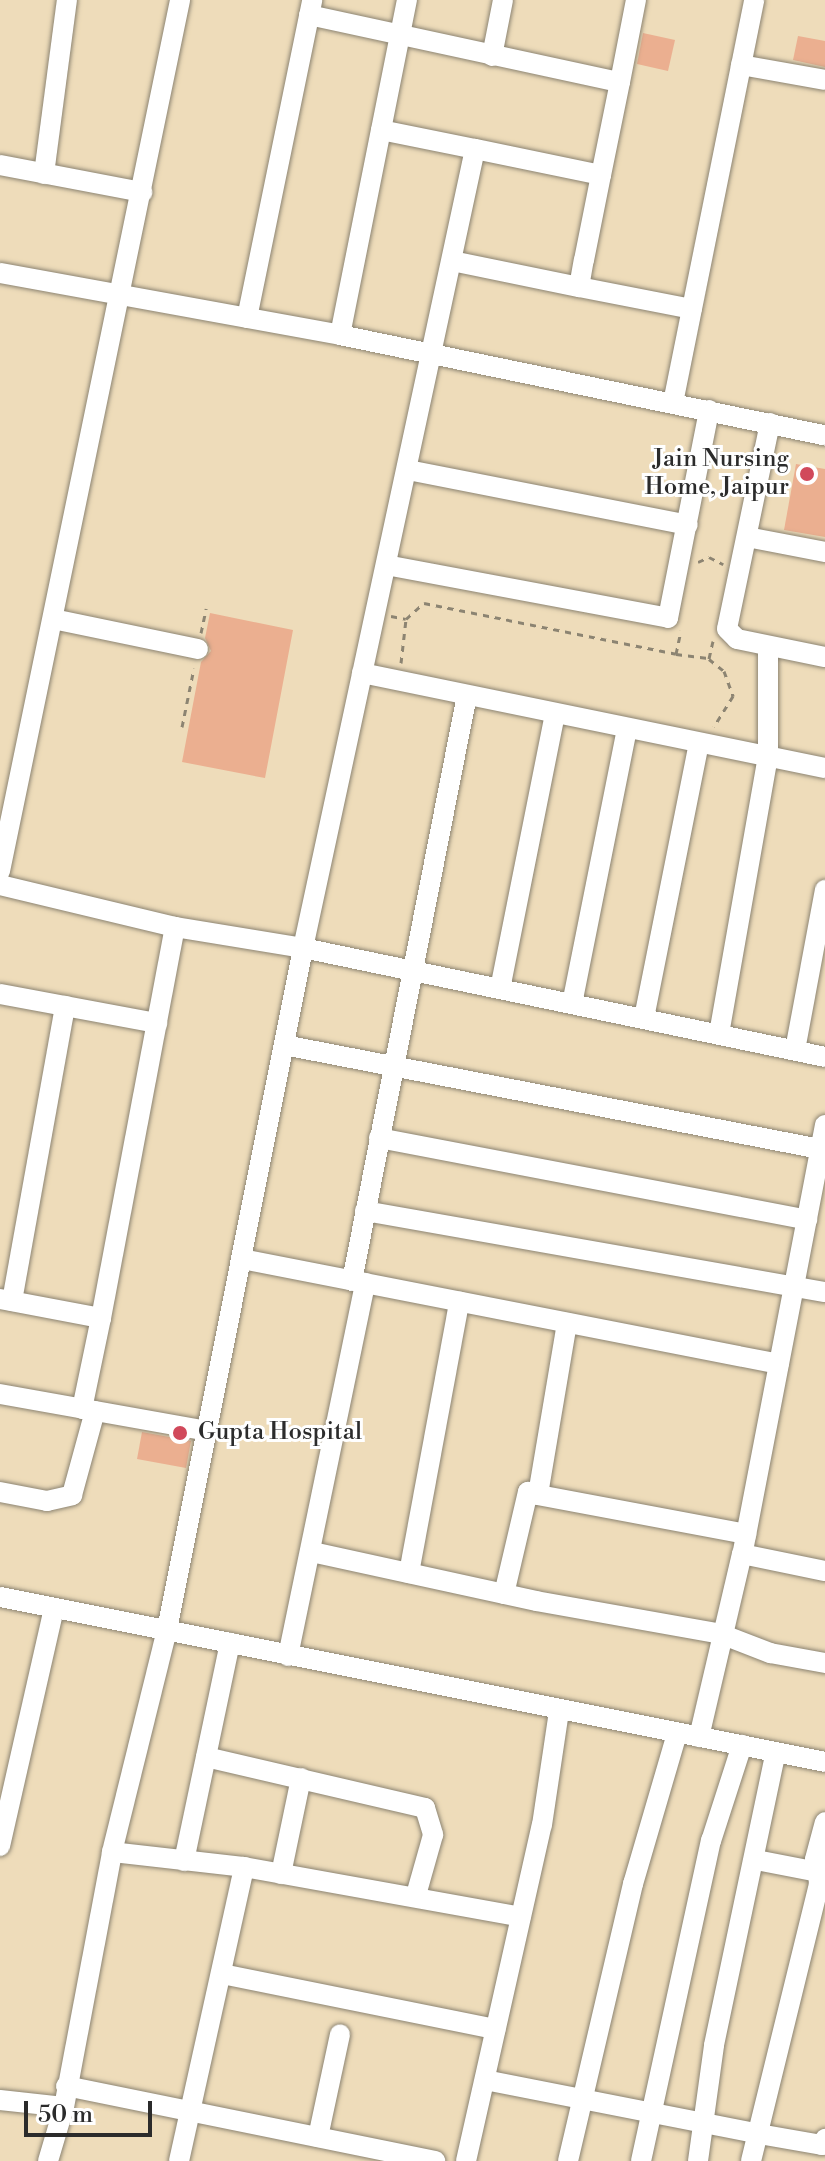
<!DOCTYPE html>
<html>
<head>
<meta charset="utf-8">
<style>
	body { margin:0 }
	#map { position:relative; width:825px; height:2161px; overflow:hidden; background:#eedcba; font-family:"Libre Bodoni",serif }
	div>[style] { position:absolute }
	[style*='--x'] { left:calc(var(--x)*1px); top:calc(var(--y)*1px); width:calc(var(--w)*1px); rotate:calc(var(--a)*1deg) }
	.building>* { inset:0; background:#ebaf90 }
	.path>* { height:3px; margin-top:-1.5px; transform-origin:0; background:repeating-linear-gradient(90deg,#8c8472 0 6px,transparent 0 12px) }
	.roads { filter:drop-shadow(0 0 2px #8c8472) drop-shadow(0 0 2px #8c8472) }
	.minor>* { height:20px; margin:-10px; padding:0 10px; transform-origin:10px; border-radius:10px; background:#fff }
	.dots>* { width:22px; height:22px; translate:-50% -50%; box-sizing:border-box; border:4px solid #fff; border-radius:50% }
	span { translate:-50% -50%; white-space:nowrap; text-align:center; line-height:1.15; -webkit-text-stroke:6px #fff; paint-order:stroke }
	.poi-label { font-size:24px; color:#2b2b2b }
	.right { translate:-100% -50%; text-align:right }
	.left { translate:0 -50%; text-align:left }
	.scale { position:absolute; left:24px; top:2101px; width:128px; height:36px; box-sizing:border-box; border:4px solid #2b2b2b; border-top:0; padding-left:10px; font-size:24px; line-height:28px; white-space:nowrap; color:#2b2b2b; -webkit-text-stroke:6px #fff; paint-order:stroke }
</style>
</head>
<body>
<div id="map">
	<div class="building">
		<i style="clip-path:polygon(643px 33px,675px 40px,668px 71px,637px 64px)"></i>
		<i style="clip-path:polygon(798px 36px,825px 41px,825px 67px,793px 60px)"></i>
		<i style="clip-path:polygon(796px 464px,825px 469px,825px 537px,784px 530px)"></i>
		<i style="clip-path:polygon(210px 613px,293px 630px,265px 778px,182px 762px,201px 662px,211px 651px,205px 638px)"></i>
		<i style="clip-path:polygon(142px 1432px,191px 1441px,186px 1468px,137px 1459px)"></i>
	</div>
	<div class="path">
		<i style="--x:698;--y:562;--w:12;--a:-24"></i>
		<i style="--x:709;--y:557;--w:16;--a:27"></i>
		<i style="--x:391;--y:616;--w:15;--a:11"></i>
		<i style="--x:406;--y:619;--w:24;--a:-42"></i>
		<i style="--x:424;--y:603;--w:257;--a:11.4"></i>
		<i style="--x:676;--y:654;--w:24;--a:-78"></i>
		<i style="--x:201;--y:633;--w:25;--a:-78"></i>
		<i style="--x:713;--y:641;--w:18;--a:103"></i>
		<i style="--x:709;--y:659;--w:19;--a:39"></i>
		<i style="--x:724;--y:671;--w:27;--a:70"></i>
		<i style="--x:733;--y:696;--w:36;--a:122"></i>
		<i style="--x:676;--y:654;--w:32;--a:7"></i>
		<i style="--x:401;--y:663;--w:44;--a:-83.5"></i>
		<i style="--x:182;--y:727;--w:60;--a:-78.5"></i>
	</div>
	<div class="roads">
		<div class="minor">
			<i style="--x:309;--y:15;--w:318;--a:12.2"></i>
			<i style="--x:620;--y:82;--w:95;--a:101.5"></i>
			<i style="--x:492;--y:56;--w:57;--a:-78.9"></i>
			<i style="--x:741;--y:65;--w:85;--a:10.1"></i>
			<i style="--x:620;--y:82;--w:84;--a:-79"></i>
			<i style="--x:0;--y:165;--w:145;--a:10.8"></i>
			<i style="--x:44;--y:174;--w:176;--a:-82.5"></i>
			<i style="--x:452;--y:261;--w:130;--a:11.6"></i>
			<i style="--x:579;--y:287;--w:27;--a:-80"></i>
			<i style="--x:584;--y:260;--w:87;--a:-78.7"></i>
			<i style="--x:601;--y:175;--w:129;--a:-168.3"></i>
			<i style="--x:0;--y:273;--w:346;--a:10.3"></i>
			<i style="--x:340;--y:335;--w:495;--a:11.7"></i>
			<i style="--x:579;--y:287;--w:115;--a:11"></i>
			<i style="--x:247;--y:318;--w:325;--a:-78.4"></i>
			<i style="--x:340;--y:335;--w:342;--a:-78.7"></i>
			<i style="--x:673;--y:403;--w:411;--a:-78.6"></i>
			<i style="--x:770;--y:423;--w:210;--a:101.8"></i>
			<i style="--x:727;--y:629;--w:14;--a:45"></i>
			<i style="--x:737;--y:639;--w:90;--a:11.6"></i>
			<i style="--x:408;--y:470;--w:285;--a:11.1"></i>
			<i style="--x:747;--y:537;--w:79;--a:10.9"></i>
			<i style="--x:386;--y:565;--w:287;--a:10.6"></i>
			<i style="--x:668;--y:618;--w:212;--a:-78.8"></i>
			<i style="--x:53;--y:619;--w:148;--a:11.7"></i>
			<i style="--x:362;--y:673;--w:473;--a:11.6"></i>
			<i style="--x:0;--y:871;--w:889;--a:-78.32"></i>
			<i style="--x:0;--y:885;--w:180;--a:13.5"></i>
			<i style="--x:175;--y:927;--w:130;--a:9.3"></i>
			<i style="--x:303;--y:948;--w:533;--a:11.79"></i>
			<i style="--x:500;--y:989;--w:281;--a:-78.7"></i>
			<i style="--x:0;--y:994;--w:160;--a:10.5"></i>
			<i style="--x:572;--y:1004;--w:281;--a:-78.7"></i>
			<i style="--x:644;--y:1018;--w:280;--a:-78.7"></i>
			<i style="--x:719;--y:1034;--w:282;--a:-80"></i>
			<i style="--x:768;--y:756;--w:109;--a:-90"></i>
			<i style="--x:284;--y:1045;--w:546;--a:10.98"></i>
			<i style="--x:795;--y:1050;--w:163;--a:-79.4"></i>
			<i style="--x:825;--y:1125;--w:437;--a:100.9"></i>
			<i style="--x:742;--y:1554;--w:85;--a:11.6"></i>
			<i style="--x:379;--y:1138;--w:436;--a:10.8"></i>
			<i style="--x:365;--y:1211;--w:467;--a:10"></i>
			<i style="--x:242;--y:1259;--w:547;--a:11.06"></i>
			<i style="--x:352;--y:1281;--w:597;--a:-78.9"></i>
			<i style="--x:0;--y:1299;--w:103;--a:10.7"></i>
			<i style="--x:101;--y:1318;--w:93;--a:101.8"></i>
			<i style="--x:12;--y:1301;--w:300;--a:-79.8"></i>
			<i style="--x:101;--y:1318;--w:398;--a:-79.3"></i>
			<i style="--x:567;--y:1323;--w:174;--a:99.6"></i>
			<i style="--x:538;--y:1495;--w:212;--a:10.6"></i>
			<i style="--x:0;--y:1394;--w:211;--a:10.1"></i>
			<i style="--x:0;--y:1492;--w:48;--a:10.8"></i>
			<i style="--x:47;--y:1501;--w:26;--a:-13"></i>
			<i style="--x:72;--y:1495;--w:87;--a:-74.7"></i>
			<i style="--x:312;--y:1552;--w:229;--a:12.3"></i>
			<i style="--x:536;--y:1601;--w:188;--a:10.1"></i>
			<i style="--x:721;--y:1634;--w:53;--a:21.2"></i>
			<i style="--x:770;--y:1653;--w:56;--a:10.3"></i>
			<i style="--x:409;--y:1573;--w:276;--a:-79.5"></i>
			<i style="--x:504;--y:1594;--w:105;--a:-76.8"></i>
			<i style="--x:528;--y:1492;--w:10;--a:17"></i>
			<i style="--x:0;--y:1597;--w:841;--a:11.31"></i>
			<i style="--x:288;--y:1656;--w:381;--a:-78.3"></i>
			<i style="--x:699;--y:1737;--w:188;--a:-76.8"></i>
			<i style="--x:206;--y:1757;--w:225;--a:13.1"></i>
			<i style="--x:425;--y:1808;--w:28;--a:73"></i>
			<i style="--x:433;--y:1835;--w:62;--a:105.8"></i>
			<i style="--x:0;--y:1846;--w:243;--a:-77.2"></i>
			<i style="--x:112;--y:1852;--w:133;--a:6.5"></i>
			<i style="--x:244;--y:1867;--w:281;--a:10.2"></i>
			<i style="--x:184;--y:1861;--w:223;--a:-78.1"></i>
			<i style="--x:818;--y:1872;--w:13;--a:-103"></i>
			<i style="--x:815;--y:1859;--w:38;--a:-75"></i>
			<i style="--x:281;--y:1874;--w:98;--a:-78.2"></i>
			<i style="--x:222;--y:1974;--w:279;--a:11.4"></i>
			<i style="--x:485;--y:2080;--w:279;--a:11.1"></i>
			<i style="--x:759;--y:2134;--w:64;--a:9.9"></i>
			<i style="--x:822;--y:2145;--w:7;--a:-63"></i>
			<i style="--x:66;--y:2086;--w:377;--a:11.5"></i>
			<i style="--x:0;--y:2100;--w:64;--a:6.2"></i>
			<i style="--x:318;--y:2137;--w:105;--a:-77.9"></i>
			<i style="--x:48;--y:2161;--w:56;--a:-73.5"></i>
			<i style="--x:64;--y:2107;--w:259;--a:-79.3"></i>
			<i style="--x:112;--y:1852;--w:229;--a:-76.1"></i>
			<i style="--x:167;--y:1630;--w:695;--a:-78.72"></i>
			<i style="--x:303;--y:948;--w:817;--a:-77.85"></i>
			<i style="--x:475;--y:149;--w:96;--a:-168.6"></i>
			<i style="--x:179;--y:2161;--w:301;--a:-77.5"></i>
			<i style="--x:466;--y:2161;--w:344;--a:-77.3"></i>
			<i style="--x:542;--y:1825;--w:115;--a:-81.5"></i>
			<i style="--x:568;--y:2161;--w:285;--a:-76.8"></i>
			<i style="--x:633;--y:1884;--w:156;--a:-73.7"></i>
			<i style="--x:641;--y:2161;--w:328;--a:-77.7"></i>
			<i style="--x:711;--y:1841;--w:101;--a:-72.1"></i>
			<i style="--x:698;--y:2161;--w:117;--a:-82.1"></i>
			<i style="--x:714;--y:2045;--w:299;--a:-78.1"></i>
			<i style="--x:751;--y:2161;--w:284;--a:-76.2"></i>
			<i style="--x:819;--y:1885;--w:13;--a:-94"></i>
			<i style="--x:818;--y:1872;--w:63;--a:-169"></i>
		</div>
	</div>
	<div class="dots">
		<i style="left:807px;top:474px;background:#d1495b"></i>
		<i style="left:180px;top:1433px;background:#d1495b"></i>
	</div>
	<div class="poi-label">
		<span class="right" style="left:789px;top:474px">Jain Nursing<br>Home, Jaipur</span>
		<span class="left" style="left:198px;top:1433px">Gupta Hospital</span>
	</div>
	<div class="scale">50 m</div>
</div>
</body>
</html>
